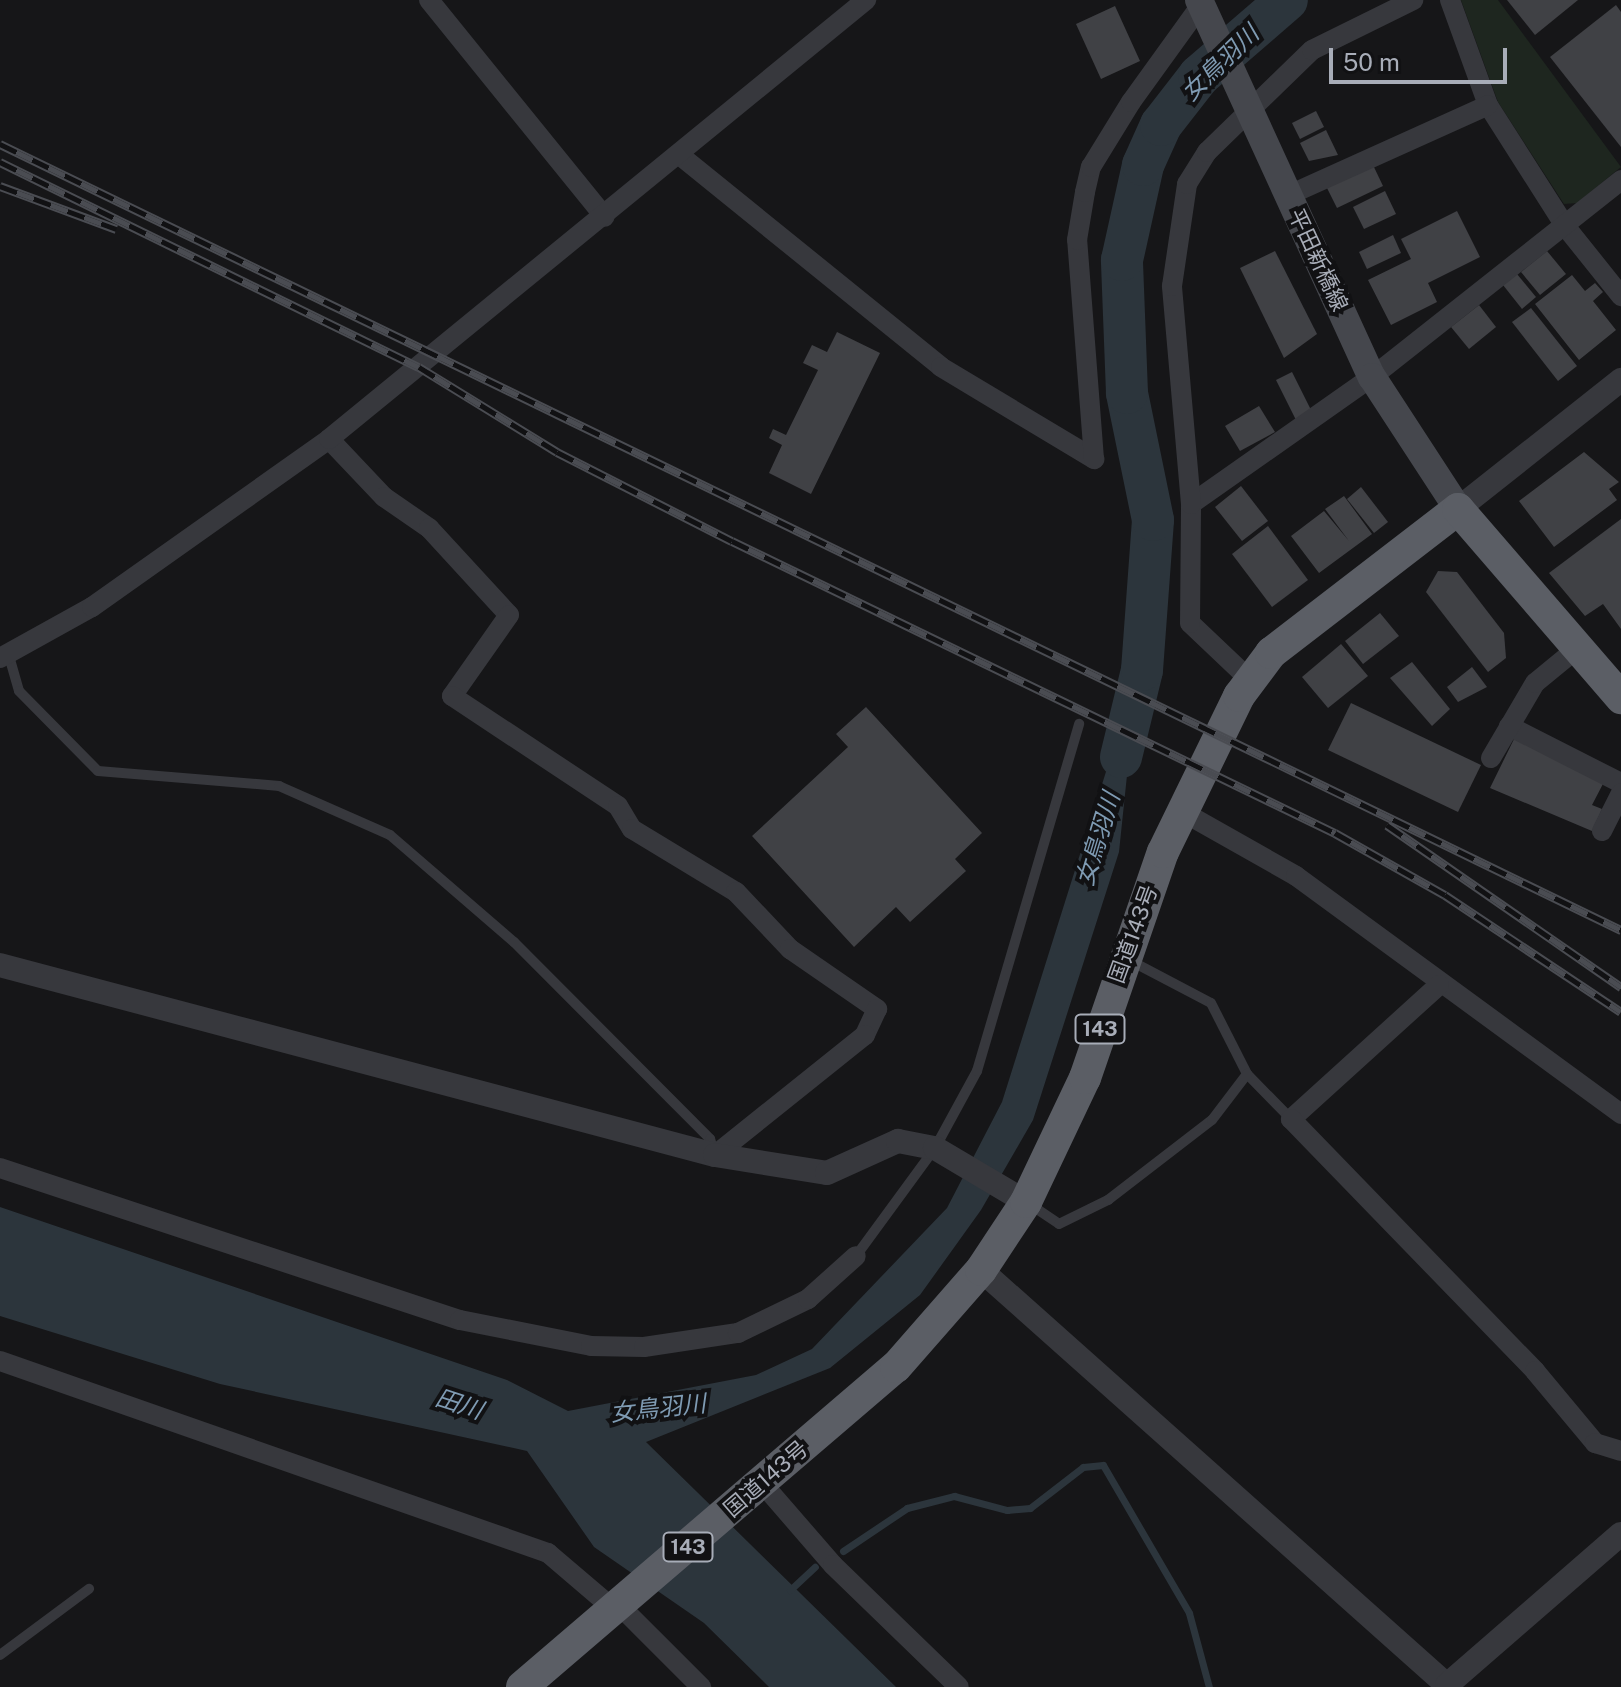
<!DOCTYPE html>
<html>
<head>
<meta charset="utf-8">
<style>
	body { margin:0 }
	#map { position:relative; width:1621px; height:1687px; overflow:hidden; background:#161618; font-family:"Public Sans","Noto Sans JP",sans-serif }
	div>[style] { position:absolute }
	[style*='--x'] { left:calc(var(--x)*1px); top:calc(var(--y)*1px); width:calc(var(--w)*1px); rotate:calc(var(--a)*1deg) }
	.green>* { inset:0; background:#1e261f }
	.water>* { inset:0; background:#2c353c }
	.stream>* { height:7px; margin:-3.5px; padding:0 3.5px; transform-origin:3.5px; border-radius:3.5px; background:#2c353c }
	.river>* { height:42px; margin:-21px; padding:0 21px; transform-origin:21px; border-radius:21px; background:#2c353c }
	.building>* { inset:0; background:#404145 }
	.service>* { height:10px; margin:-5px; padding:0 5px; transform-origin:5px; border-radius:5px; background:#37383d }
	.minor>* { height:20px; margin:-10px; padding:0 10px; transform-origin:10px; border-radius:10px; background:#37383d }
	.tertiary>* { height:24px; margin:-12px; padding:0 12px; transform-origin:12px; border-radius:12px; background:#37383d }
	.secondary>* { height:28px; margin:-14px; padding:0 14px; transform-origin:14px; border-radius:14px; background:#45474d }
	.trunk>* { height:32px; margin:-16px; padding:0 16px; transform-origin:16px; border-radius:16px; background:#5b5e65 }
	.rail>* { height:9px; margin-top:-4.5px; transform-origin:0; background:repeating-linear-gradient(90deg,#111113 0 18px,#4a4c52 0 36px); box-sizing:border-box; border-block:2px solid #4a4c52 }
	span { translate:-50% -50%; white-space:nowrap; text-align:center; line-height:1.15; -webkit-text-stroke:8px #111113; paint-order:stroke }
	.shield-label span { padding:2px 6px; background:#111113; border:2px solid; border-radius:6px; -webkit-text-stroke-width:0 }
	.shield-label { font-size:20px; color:#a8adb8; font-weight:700 }
	.street-label { font-size:22px; color:#a8adb8 }
	.water-label { font-size:24px; color:#7f9bb3; font-style:italic }
	.scale { position:absolute; left:1329px; top:48px; width:178px; height:36px; box-sizing:border-box; border:4px solid #a8adb8; border-top:0; padding-left:10px; font-size:24px; line-height:28px; white-space:nowrap; color:#a8adb8; -webkit-text-stroke:6px #111113; paint-order:stroke }
</style>
</head>
<body>
<div id="map">
	<div class="green">
		<i style="clip-path:polygon(1461px 0,1498px 0,1621px 167px,1577px 203px,1564px 204px,1498px 102px)"></i>
	</div>
	<div class="water">
		<i style="clip-path:polygon(1138px 670px,1119px 852px,1033px 1120px,981px 1210px,920px 1295px,830px 1368px,646px 1442px,896px 1687px,769px 1687px,704px 1623px,594px 1547px,527px 1451px,220px 1384px,0 1316px,0 1207px,507px 1380px,568px 1411px,756px 1375px,812px 1349px,947px 1208px,1002px 1102px)"></i>
	</div>
	<div class="stream">
		<i style="--x:843;--y:1551;--w:77;--a:-33.9"></i>
		<i style="--x:907;--y:1508;--w:49;--a:-14.3"></i>
		<i style="--x:954;--y:1496;--w:55;--a:14.8"></i>
		<i style="--x:1007;--y:1510;--w:23;--a:-5"></i>
		<i style="--x:1030;--y:1508;--w:67;--a:-37.7"></i>
		<i style="--x:1083;--y:1467;--w:20;--a:-6"></i>
		<i style="--x:1103;--y:1465;--w:171;--a:59.8"></i>
		<i style="--x:1189;--y:1613;--w:77;--a:74.9"></i>
		<i style="--x:790;--y:1590;--w:34;--a:-43"></i>
	</div>
	<div class="river">
		<i style="--x:1121;--y:757;--w:89;--a:-76.4"></i>
		<i style="--x:1142;--y:670;--w:150;--a:-85.8"></i>
		<i style="--x:1153;--y:520;--w:130;--a:-101.6"></i>
		<i style="--x:1127;--y:393;--w:133;--a:-92.2"></i>
		<i style="--x:1122;--y:260;--w:97;--a:-77.5"></i>
		<i style="--x:1143;--y:165;--w:44;--a:-65.8"></i>
		<i style="--x:1161;--y:125;--w:62;--a:-52.2"></i>
		<i style="--x:1199;--y:76;--w:116;--a:-40.8"></i>
	</div>
	<div class="building">
		<i style="clip-path:polygon(1507px 0,1578px 0,1535px 35px)"></i>
		<i style="clip-path:polygon(1616px 5px,1621px 12px,1621px 147px,1550px 57px)"></i>
		<i style="clip-path:polygon(1115px 6px,1140px 61px,1101px 79px,1076px 24px)"></i>
		<i style="clip-path:polygon(1316px 111px,1324px 127px,1300px 139px,1292px 123px)"></i>
		<i style="clip-path:polygon(1326px 130px,1338px 155px,1309px 161px,1300px 143px)"></i>
		<i style="clip-path:polygon(1373px 165px,1383px 186px,1337px 208px,1327px 188px)"></i>
		<i style="clip-path:polygon(1385px 191px,1396px 214px,1364px 229px,1353px 207px)"></i>
		<i style="clip-path:polygon(1457px 211px,1480px 257px,1428px 283px,1437px 302px,1391px 325px,1368px 280px,1411px 259px,1401px 239px)"></i>
		<i style="clip-path:polygon(1393px 235px,1401px 253px,1367px 269px,1359px 252px)"></i>
		<i style="clip-path:polygon(1275px 251px,1317px 334px,1284px 358px,1240px 268px)"></i>
		<i style="clip-path:polygon(1547px 251px,1566px 274px,1540px 295px,1521px 272px)"></i>
		<i style="clip-path:polygon(1517px 274px,1536px 297px,1522px 309px,1503px 285px)"></i>
		<i style="clip-path:polygon(1572px 275px,1585px 291px,1595px 283px,1603px 292px,1593px 301px,1616px 330px,1579px 360px,1535px 304px)"></i>
		<i style="clip-path:polygon(1479px 305px,1496px 327px,1469px 349px,1451px 327px)"></i>
		<i style="clip-path:polygon(1531px 308px,1577px 366px,1558px 381px,1512px 322px)"></i>
		<i style="clip-path:polygon(837px 332px,880px 353px,811px 494px,769px 473px,782px 445px,769px 438px,773px 429px,786px 435px,818px 370px,803px 363px,812px 345px,827px 352px)"></i>
		<i style="clip-path:polygon(1292px 372px,1312px 412px,1296px 420px,1276px 380px)"></i>
		<i style="clip-path:polygon(1259px 406px,1275px 432px,1240px 451px,1225px 426px)"></i>
		<i style="clip-path:polygon(1584px 452px,1619px 482px,1609px 489px,1617px 500px,1554px 547px,1519px 501px)"></i>
		<i style="clip-path:polygon(1241px 486px,1268px 521px,1242px 541px,1215px 507px)"></i>
		<i style="clip-path:polygon(1361px 487px,1388px 522px,1374px 533px,1347px 499px)"></i>
		<i style="clip-path:polygon(1344px 496px,1372px 534px,1319px 573px,1291px 536px,1324px 511px,1349px 541px,1325px 509px)"></i>
		<i style="clip-path:polygon(1621px 519px,1621px 629px,1603px 604px,1585px 616px,1549px 573px)"></i>
		<i style="clip-path:polygon(1268px 526px,1308px 580px,1272px 607px,1232px 554px)"></i>
		<i style="clip-path:polygon(1438px 571px,1457px 572px,1504px 633px,1506px 658px,1488px 672px,1426px 592px)"></i>
		<i style="clip-path:polygon(1380px 613px,1399px 636px,1363px 664px,1345px 641px)"></i>
		<i style="clip-path:polygon(1341px 644px,1368px 676px,1328px 708px,1302px 677px)"></i>
		<i style="clip-path:polygon(1412px 662px,1450px 709px,1432px 726px,1390px 678px)"></i>
		<i style="clip-path:polygon(1472px 667px,1487px 687px,1458px 702px,1447px 687px)"></i>
		<i style="clip-path:polygon(1351px 703px,1481px 765px,1458px 812px,1328px 750px)"></i>
		<i style="clip-path:polygon(866px 707px,982px 833px,955px 859px,966px 871px,910px 922px,896px 907px,854px 947px,752px 836px,848px 747px,836px 734px)"></i>
		<i style="clip-path:polygon(1515px 737px,1605px 780px,1592px 805px,1602px 809px,1592px 831px,1490px 788px)"></i>
	</div>
	<div class="service">
		<i style="--x:9;--y:656;--w:36;--a:74"></i>
		<i style="--x:19;--y:691;--w:112;--a:45.4"></i>
		<i style="--x:98;--y:771;--w:182;--a:4.7"></i>
		<i style="--x:279;--y:786;--w:121;--a:23.8"></i>
		<i style="--x:390;--y:835;--w:164;--a:40.8"></i>
		<i style="--x:514;--y:942;--w:278;--a:45.1"></i>
		<i style="--x:710;--y:1139;--w:16;--a:72"></i>
		<i style="--x:1131;--y:961;--w:90;--a:27.7"></i>
		<i style="--x:1211;--y:1003;--w:80;--a:63.1"></i>
		<i style="--x:1247;--y:1074;--w:63;--a:45.6"></i>
		<i style="--x:1028;--y:1203;--w:37;--a:34"></i>
		<i style="--x:1059;--y:1224;--w:55;--a:-26.1"></i>
		<i style="--x:1108;--y:1200;--w:131;--a:-37.6"></i>
		<i style="--x:1212;--y:1120;--w:58;--a:-52.7"></i>
		<i style="--x:856;--y:1256;--w:134;--a:-53.8"></i>
		<i style="--x:935;--y:1148;--w:88;--a:-61.4"></i>
		<i style="--x:977;--y:1071;--w:362;--a:-73.6"></i>
		<i style="--x:0;--y:1655;--w:111;--a:-36.6"></i>
	</div>
	<div class="minor">
		<i style="--x:429;--y:0;--w:279;--a:51"></i>
		<i style="--x:1450;--y:0;--w:112;--a:70.1"></i>
		<i style="--x:1488;--y:105;--w:143;--a:57.5"></i>
		<i style="--x:1565;--y:226;--w:90;--a:51.3"></i>
		<i style="--x:682;--y:157;--w:333;--a:39"></i>
		<i style="--x:941;--y:367;--w:179;--a:31"></i>
		<i style="--x:1289;--y:195;--w:218;--a:-24.3"></i>
		<i style="--x:329;--y:439;--w:80;--a:46.5"></i>
		<i style="--x:384;--y:497;--w:55;--a:34.6"></i>
		<i style="--x:429;--y:528;--w:118;--a:47.4"></i>
		<i style="--x:509;--y:615;--w:99;--a:125.1"></i>
		<i style="--x:452;--y:696;--w:199;--a:33.5"></i>
		<i style="--x:618;--y:806;--w:27;--a:59"></i>
		<i style="--x:632;--y:829;--w:122;--a:31.2"></i>
		<i style="--x:736;--y:892;--w:79;--a:46.5"></i>
		<i style="--x:790;--y:949;--w:106;--a:34.6"></i>
		<i style="--x:877;--y:1009;--w:29;--a:115"></i>
		<i style="--x:865;--y:1035;--w:192;--a:141.3"></i>
		<i style="--x:1094;--y:459;--w:220;--a:-94.4"></i>
		<i style="--x:1077;--y:240;--w:49;--a:-80.5"></i>
		<i style="--x:1085;--y:192;--w:26;--a:-77"></i>
		<i style="--x:1091;--y:167;--w:76;--a:-58.4"></i>
		<i style="--x:1131;--y:102;--w:120;--a:-54.2"></i>
		<i style="--x:1191;--y:504;--w:221;--a:-35.1"></i>
		<i style="--x:1372;--y:377;--w:318;--a:-38.3"></i>
		<i style="--x:0;--y:658;--w:105;--a:-29"></i>
		<i style="--x:92;--y:607;--w:291;--a:-35.3"></i>
		<i style="--x:329;--y:439;--w:694;--a:-39.27"></i>
		<i style="--x:1249;--y:679;--w:81;--a:-136.5"></i>
		<i style="--x:1190;--y:623;--w:119;--a:-89.5"></i>
		<i style="--x:1191;--y:504;--w:219;--a:-95"></i>
		<i style="--x:1172;--y:286;--w:103;--a:-81.6"></i>
		<i style="--x:1187;--y:184;--w:38;--a:-58"></i>
		<i style="--x:1207;--y:152;--w:146;--a:-44.2"></i>
		<i style="--x:1312;--y:50;--w:113;--a:-26.3"></i>
		<i style="--x:1509;--y:726;--w:126;--a:27"></i>
		<i style="--x:1491;--y:758;--w:87;--a:-59.6"></i>
		<i style="--x:1535;--y:683;--w:50;--a:-39.4"></i>
		<i style="--x:1183;--y:812;--w:130;--a:29.5"></i>
		<i style="--x:1296;--y:876;--w:403;--a:36.2"></i>
		<i style="--x:1602;--y:831;--w:42;--a:-63.4"></i>
		<i style="--x:1439;--y:985;--w:200;--a:137.8"></i>
		<i style="--x:1291;--y:1119;--w:351;--a:45.9"></i>
		<i style="--x:1535;--y:1371;--w:94;--a:50.2"></i>
		<i style="--x:1595;--y:1443;--w:27;--a:17"></i>
		<i style="--x:0;--y:1168;--w:484;--a:18.3"></i>
		<i style="--x:460;--y:1320;--w:134;--a:11.2"></i>
		<i style="--x:591;--y:1346;--w:53;--a:1.1"></i>
		<i style="--x:644;--y:1347;--w:95;--a:-8.5"></i>
		<i style="--x:738;--y:1333;--w:78;--a:-25.9"></i>
		<i style="--x:808;--y:1299;--w:64;--a:-41.9"></i>
		<i style="--x:0;--y:1361;--w:581;--a:19.31"></i>
		<i style="--x:548;--y:1553;--w:88;--a:40.4"></i>
		<i style="--x:762;--y:1483;--w:108;--a:49.1"></i>
		<i style="--x:833;--y:1565;--w:175;--a:44.1"></i>
		<i style="--x:620;--y:1606;--w:115;--a:45"></i>
	</div>
	<div class="tertiary">
		<i style="--x:1458;--y:509;--w:208;--a:-38.4"></i>
		<i style="--x:0;--y:965;--w:740;--a:14.88"></i>
		<i style="--x:715;--y:1155;--w:113;--a:9.1"></i>
		<i style="--x:827;--y:1173;--w:78;--a:-24.3"></i>
		<i style="--x:898;--y:1141;--w:38;--a:11"></i>
		<i style="--x:935;--y:1148;--w:106;--a:30.7"></i>
		<i style="--x:981;--y:1270;--w:627;--a:41.7"></i>
		<i style="--x:1447;--y:1685;--w:230;--a:-41"></i>
	</div>
	<div class="secondary">
		<i style="--x:1199;--y:0;--w:415;--a:65.4"></i>
		<i style="--x:1372;--y:377;--w:158;--a:56.9"></i>
	</div>
	<div class="trunk">
		<i style="--x:522;--y:1687;--w:492;--a:-40.6"></i>
		<i style="--x:896;--y:1367;--w:129;--a:-48.8"></i>
		<i style="--x:981;--y:1270;--w:82;--a:-56.5"></i>
		<i style="--x:1026;--y:1202;--w:137;--a:-64.6"></i>
		<i style="--x:1085;--y:1078;--w:239;--a:-71"></i>
		<i style="--x:1163;--y:852;--w:174;--a:-64"></i>
		<i style="--x:1239;--y:696;--w:54;--a:-53.3"></i>
		<i style="--x:1271;--y:653;--w:236;--a:-37.6"></i>
		<i style="--x:1458;--y:509;--w:250;--a:49.2"></i>
	</div>
	<div class="rail">
		<i style="--x:0;--y:144;--w:1802;--a:25.87"></i>
		<i style="--x:0;--y:162;--w:466;--a:26.1"></i>
		<i style="--x:419;--y:367;--w:162;--a:31.6"></i>
		<i style="--x:557;--y:452;--w:196;--a:27"></i>
		<i style="--x:732;--y:541;--w:670;--a:25.84"></i>
		<i style="--x:1335;--y:833;--w:126;--a:29.4"></i>
		<i style="--x:1445;--y:895;--w:211;--a:33.6"></i>
		<i style="--x:0;--y:186;--w:124;--a:20.3"></i>
		<i style="--x:1387;--y:825;--w:285;--a:34.7"></i>
	</div>
	<div class="shield-label">
		<span style="left:1100px;top:1029px">143</span>
		<span style="left:688px;top:1547px">143</span>
	</div>
	<div class="street-label">
		<span style="left:1318px;top:260px;rotate:65deg">平田新橋線</span>
		<span style="left:1133px;top:934px;rotate:-70deg">国道143号</span>
		<span style="left:766px;top:1479px;rotate:-41deg">国道143号</span>
	</div>
	<div class="water-label">
		<span style="left:1220px;top:63px;rotate:-44deg">女鳥羽川</span>
		<span style="left:1098px;top:839px;rotate:-73deg">女鳥羽川</span>
		<span style="left:459px;top:1404px;rotate:18deg">田川</span>
		<span style="left:658px;top:1408px;rotate:-6deg">女鳥羽川</span>
	</div>
	<div class="scale">50 m</div>
</div>
</body>
</html>
